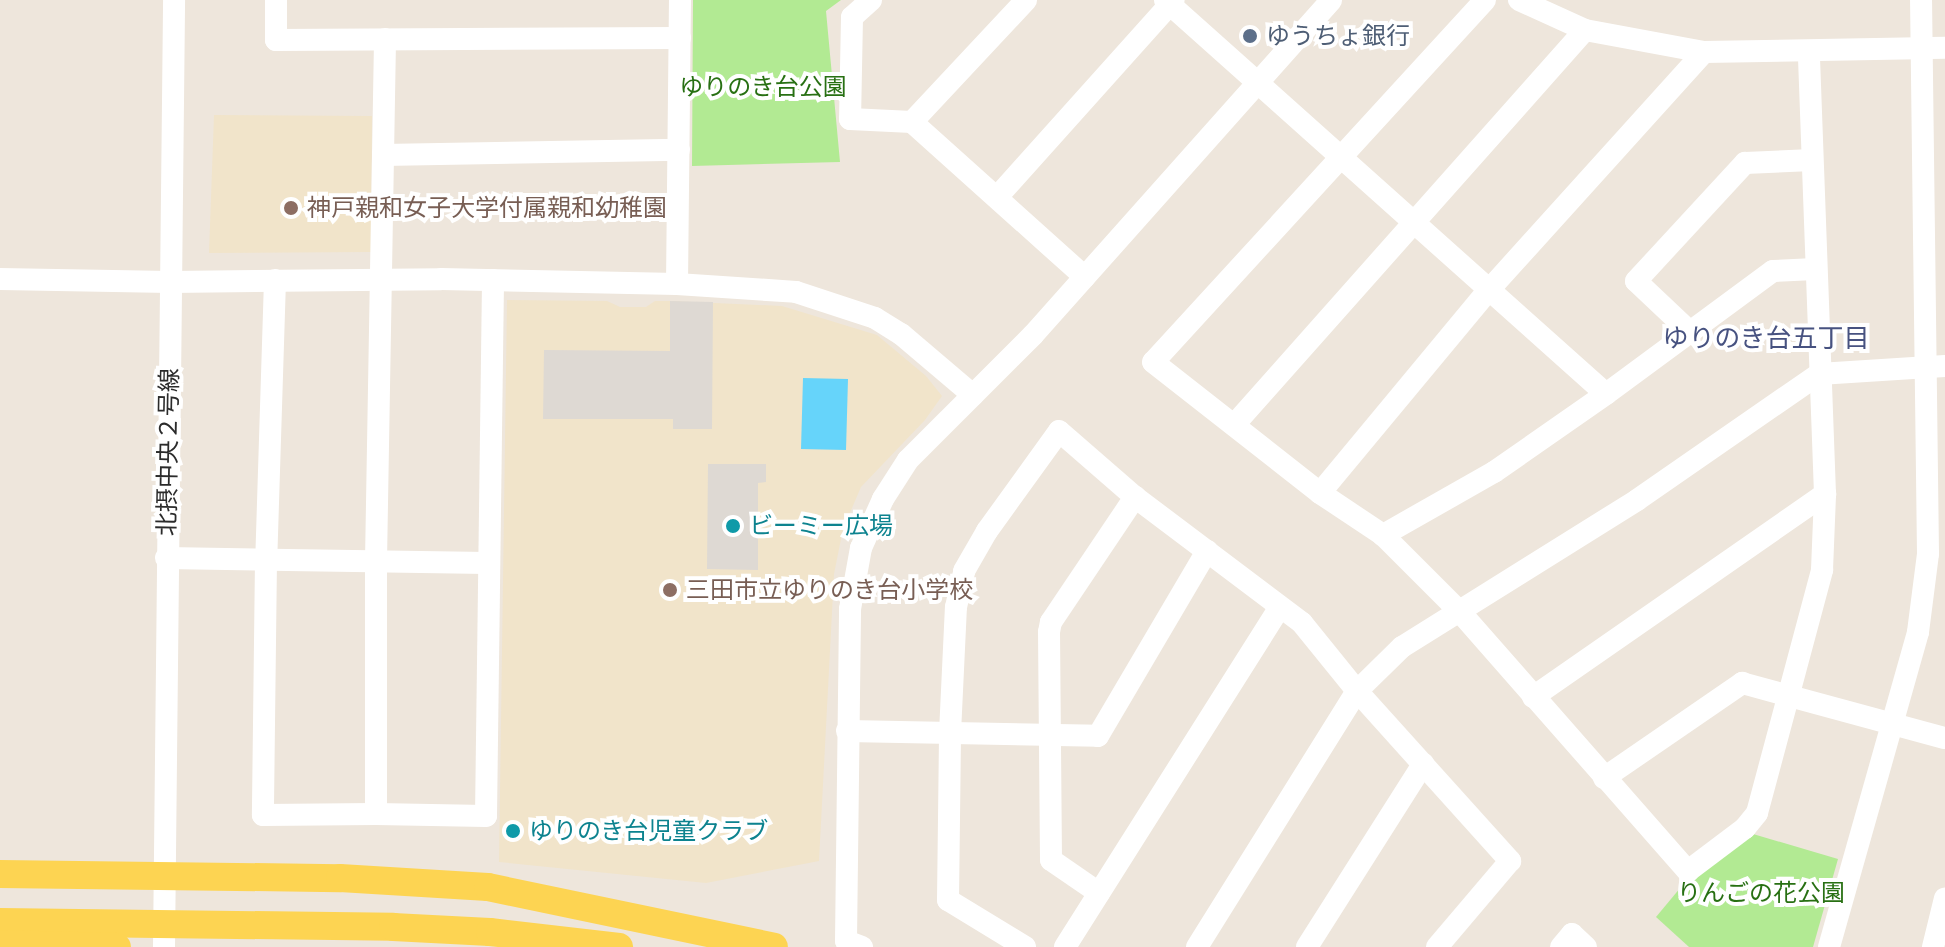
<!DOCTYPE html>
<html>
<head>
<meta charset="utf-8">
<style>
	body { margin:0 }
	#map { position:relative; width:1945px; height:947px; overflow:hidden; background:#eee6dc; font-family:Inter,"Noto Sans JP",sans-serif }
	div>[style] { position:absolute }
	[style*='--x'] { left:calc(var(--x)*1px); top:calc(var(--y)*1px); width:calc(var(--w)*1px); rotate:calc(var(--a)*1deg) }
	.education>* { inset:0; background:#f1e4ca }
	.green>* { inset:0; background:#b2ea93 }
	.plaza>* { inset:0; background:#ded9d3 }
	.water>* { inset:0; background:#66d4fa }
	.minor>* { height:22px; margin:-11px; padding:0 11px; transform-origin:11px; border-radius:11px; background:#fff }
	.major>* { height:28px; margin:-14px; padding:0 14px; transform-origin:14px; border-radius:14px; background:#fdd452 }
	.dots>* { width:22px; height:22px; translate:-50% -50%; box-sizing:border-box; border:4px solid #fff; border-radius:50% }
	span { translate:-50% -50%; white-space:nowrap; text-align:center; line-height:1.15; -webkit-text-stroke:8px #fff; paint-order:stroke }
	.service-label { font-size:24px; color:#4e5e75 }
	.left { translate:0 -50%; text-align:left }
	.park-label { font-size:24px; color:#287013 }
	.education-label { font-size:24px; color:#785e54 }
	.street-label { font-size:24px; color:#2b2b2b }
	.culture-label { font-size:24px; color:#0d838f }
	.neighbourhood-label { font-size:26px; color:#475280 }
</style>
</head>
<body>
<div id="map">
	<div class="education">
		<i style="clip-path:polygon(214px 115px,372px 116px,371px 252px,209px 253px)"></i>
		<i style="clip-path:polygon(507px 300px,607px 301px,620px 307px,646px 307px,655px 301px,670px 301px,782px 306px,877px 335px,926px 376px,942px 396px,925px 420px,861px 487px,843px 529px,834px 574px,819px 861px,706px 883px,499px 862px)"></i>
	</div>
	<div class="green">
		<i style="clip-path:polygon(693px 0,841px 0,826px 11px,840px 162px,692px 166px)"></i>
		<i style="clip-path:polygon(1753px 834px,1838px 859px,1813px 947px,1689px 947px,1656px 917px,1691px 875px)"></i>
	</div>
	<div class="plaza">
		<i style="clip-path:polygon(670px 301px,713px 302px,712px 429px,673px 429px,673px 419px,543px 419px,544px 350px,670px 351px)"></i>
		<i style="clip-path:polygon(708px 464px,766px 464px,766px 482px,758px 483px,758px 570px,707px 569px)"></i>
	</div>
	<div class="water">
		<i style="clip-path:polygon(803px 378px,848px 379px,846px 450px,801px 449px)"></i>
	</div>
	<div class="minor">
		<i style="--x:276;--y:0;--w:40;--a:90"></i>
		<i style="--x:276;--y:40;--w:404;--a:-0.3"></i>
		<i style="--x:871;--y:0;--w:25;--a:138"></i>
		<i style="--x:852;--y:17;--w:102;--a:91.1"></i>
		<i style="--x:850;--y:119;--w:62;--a:2.8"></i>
		<i style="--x:912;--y:122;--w:232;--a:41.9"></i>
		<i style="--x:1165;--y:0;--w:591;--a:41.78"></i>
		<i style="--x:1606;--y:394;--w:136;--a:145.1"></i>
		<i style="--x:1494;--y:472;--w:128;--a:150.4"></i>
		<i style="--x:1485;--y:0;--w:491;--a:132.5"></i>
		<i style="--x:1153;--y:362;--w:212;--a:38.1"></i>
		<i style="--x:1320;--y:493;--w:76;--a:33.7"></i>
		<i style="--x:1383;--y:535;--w:110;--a:45"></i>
		<i style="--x:1461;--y:613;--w:344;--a:48.7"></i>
		<i style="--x:1688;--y:871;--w:71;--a:-37"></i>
		<i style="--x:1745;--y:828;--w:19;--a:-51"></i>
		<i style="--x:1757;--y:813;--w:252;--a:-75"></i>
		<i style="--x:1822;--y:570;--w:76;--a:-87.7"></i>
		<i style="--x:1825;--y:494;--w:441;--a:-92.1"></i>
		<i style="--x:1519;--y:0;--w:72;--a:24.4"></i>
		<i style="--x:1585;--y:30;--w:121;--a:10.5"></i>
		<i style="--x:1704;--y:52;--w:241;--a:-1"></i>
		<i style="--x:912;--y:122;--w:167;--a:-46.9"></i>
		<i style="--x:383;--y:155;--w:296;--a:-1"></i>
		<i style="--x:998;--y:196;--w:263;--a:-48.1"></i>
		<i style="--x:0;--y:279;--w:170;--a:1"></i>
		<i style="--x:170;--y:282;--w:271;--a:-0.6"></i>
		<i style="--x:441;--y:279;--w:236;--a:1.2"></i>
		<i style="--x:677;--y:284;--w:119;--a:3.8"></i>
		<i style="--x:796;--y:292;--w:83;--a:18.2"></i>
		<i style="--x:875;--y:318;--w:31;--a:32"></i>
		<i style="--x:901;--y:334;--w:94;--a:40.3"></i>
		<i style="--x:973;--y:395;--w:85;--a:-45"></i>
		<i style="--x:1033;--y:335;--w:448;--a:-48.3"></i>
		<i style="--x:275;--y:280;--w:280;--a:91.8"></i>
		<i style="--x:266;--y:560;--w:255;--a:90.7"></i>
		<i style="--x:263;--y:815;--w:113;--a:-0.5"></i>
		<i style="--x:376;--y:814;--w:253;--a:-90"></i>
		<i style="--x:376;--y:561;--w:522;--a:-89.01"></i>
		<i style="--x:677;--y:284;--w:284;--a:-89.4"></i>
		<i style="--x:1690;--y:332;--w:74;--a:-136.6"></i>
		<i style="--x:1636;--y:281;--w:161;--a:-47.3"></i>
		<i style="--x:1745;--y:163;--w:67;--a:-2.6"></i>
		<i style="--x:1606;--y:394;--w:207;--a:-36.4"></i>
		<i style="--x:1773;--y:271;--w:42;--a:-2.7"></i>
		<i style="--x:1234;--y:425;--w:528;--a:-48.38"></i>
		<i style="--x:1320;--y:493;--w:263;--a:-50.3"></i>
		<i style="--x:1488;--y:291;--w:322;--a:-47.9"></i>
		<i style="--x:166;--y:558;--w:321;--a:0.9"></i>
		<i style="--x:1533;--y:697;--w:356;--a:-34.8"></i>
		<i style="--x:847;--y:731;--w:251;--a:1.1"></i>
		<i style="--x:1098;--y:736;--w:215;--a:-59.5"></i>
		<i style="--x:1604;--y:778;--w:168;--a:-34.5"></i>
		<i style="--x:1742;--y:683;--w:210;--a:15.2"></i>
		<i style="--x:376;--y:814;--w:110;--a:1"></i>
		<i style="--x:486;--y:816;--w:536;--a:-89.25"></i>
		<i style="--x:1099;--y:893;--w:58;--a:-145.5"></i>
		<i style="--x:1051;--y:860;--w:228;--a:-90.5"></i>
		<i style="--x:1049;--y:632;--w:10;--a:-79"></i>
		<i style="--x:1051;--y:622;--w:151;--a:-56.1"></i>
		<i style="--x:164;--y:947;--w:947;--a:-89.39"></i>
		<i style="--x:862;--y:947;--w:17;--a:-159"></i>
		<i style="--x:846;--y:941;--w:332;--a:-89.3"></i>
		<i style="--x:850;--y:609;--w:62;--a:-79.8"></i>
		<i style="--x:861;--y:548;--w:54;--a:-65.8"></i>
		<i style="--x:883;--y:499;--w:46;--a:-57.3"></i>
		<i style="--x:908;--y:460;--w:92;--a:-45"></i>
		<i style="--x:1025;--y:947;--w:90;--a:-148.6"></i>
		<i style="--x:948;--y:900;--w:167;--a:-89.3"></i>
		<i style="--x:950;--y:733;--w:126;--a:-87.3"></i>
		<i style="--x:956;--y:607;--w:37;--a:-77"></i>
		<i style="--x:964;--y:571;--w:46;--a:-60.1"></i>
		<i style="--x:987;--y:531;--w:123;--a:-54.2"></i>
		<i style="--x:1059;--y:431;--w:101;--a:41"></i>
		<i style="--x:1135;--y:497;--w:209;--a:37"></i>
		<i style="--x:1302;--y:623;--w:87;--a:51"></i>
		<i style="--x:1357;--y:691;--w:229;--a:48"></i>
		<i style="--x:1510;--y:861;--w:113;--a:130.3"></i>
		<i style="--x:1065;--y:947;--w:402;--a:-57.7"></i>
		<i style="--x:1197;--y:947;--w:302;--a:-58"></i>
		<i style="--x:1357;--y:691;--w:63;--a:-44.4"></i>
		<i style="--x:1402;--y:647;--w:277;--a:-32"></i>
		<i style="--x:1637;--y:500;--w:221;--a:-34.7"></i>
		<i style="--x:1819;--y:374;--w:126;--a:-3.6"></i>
		<i style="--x:1307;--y:947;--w:217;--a:-57.6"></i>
		<i style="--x:1561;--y:947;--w:17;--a:-50"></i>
		<i style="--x:1572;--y:934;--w:19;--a:43"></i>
		<i style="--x:1829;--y:947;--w:327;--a:-74.2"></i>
		<i style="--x:1918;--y:632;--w:79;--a:-82.7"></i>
		<i style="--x:1928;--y:554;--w:554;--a:-90.72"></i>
		<i style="--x:1933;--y:947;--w:50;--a:-76.2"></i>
	</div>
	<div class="major">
		<i style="--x:0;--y:874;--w:340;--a:0.7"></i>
		<i style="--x:340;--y:878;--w:148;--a:3.5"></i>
		<i style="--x:488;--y:887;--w:292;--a:11.8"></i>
		<i style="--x:0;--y:922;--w:393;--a:0.7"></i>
		<i style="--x:393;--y:927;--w:97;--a:3"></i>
		<i style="--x:490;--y:932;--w:130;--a:6.6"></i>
		<i style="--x:0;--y:944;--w:117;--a:1.5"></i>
	</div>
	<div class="dots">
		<i style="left:1250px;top:36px;background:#5c6f8a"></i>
		<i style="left:291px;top:208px;background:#8d6e63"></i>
		<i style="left:733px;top:526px;background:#0f9aa8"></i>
		<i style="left:670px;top:590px;background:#8d6e63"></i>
		<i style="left:513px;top:831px;background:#0f9aa8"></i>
	</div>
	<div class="service-label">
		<span class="left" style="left:1266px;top:36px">ゆうちょ銀行</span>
	</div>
	<div class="park-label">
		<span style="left:763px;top:87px">ゆりのき台公園</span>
		<span style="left:1761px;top:893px">りんごの花公園</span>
	</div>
	<div class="education-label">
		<span class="left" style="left:307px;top:208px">神戸親和女子大学付属親和幼稚園</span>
		<span class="left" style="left:686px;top:590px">三田市立ゆりのき台小学校</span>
	</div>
	<div class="street-label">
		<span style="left:168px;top:452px;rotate:-89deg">北摂中央２号線</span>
	</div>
	<div class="culture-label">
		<span class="left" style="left:749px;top:526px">ビーミー広場</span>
		<span class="left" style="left:529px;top:831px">ゆりのき台児童クラブ</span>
	</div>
	<div class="neighbourhood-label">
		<span style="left:1766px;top:338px">ゆりのき台五丁目</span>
	</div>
</div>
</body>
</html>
